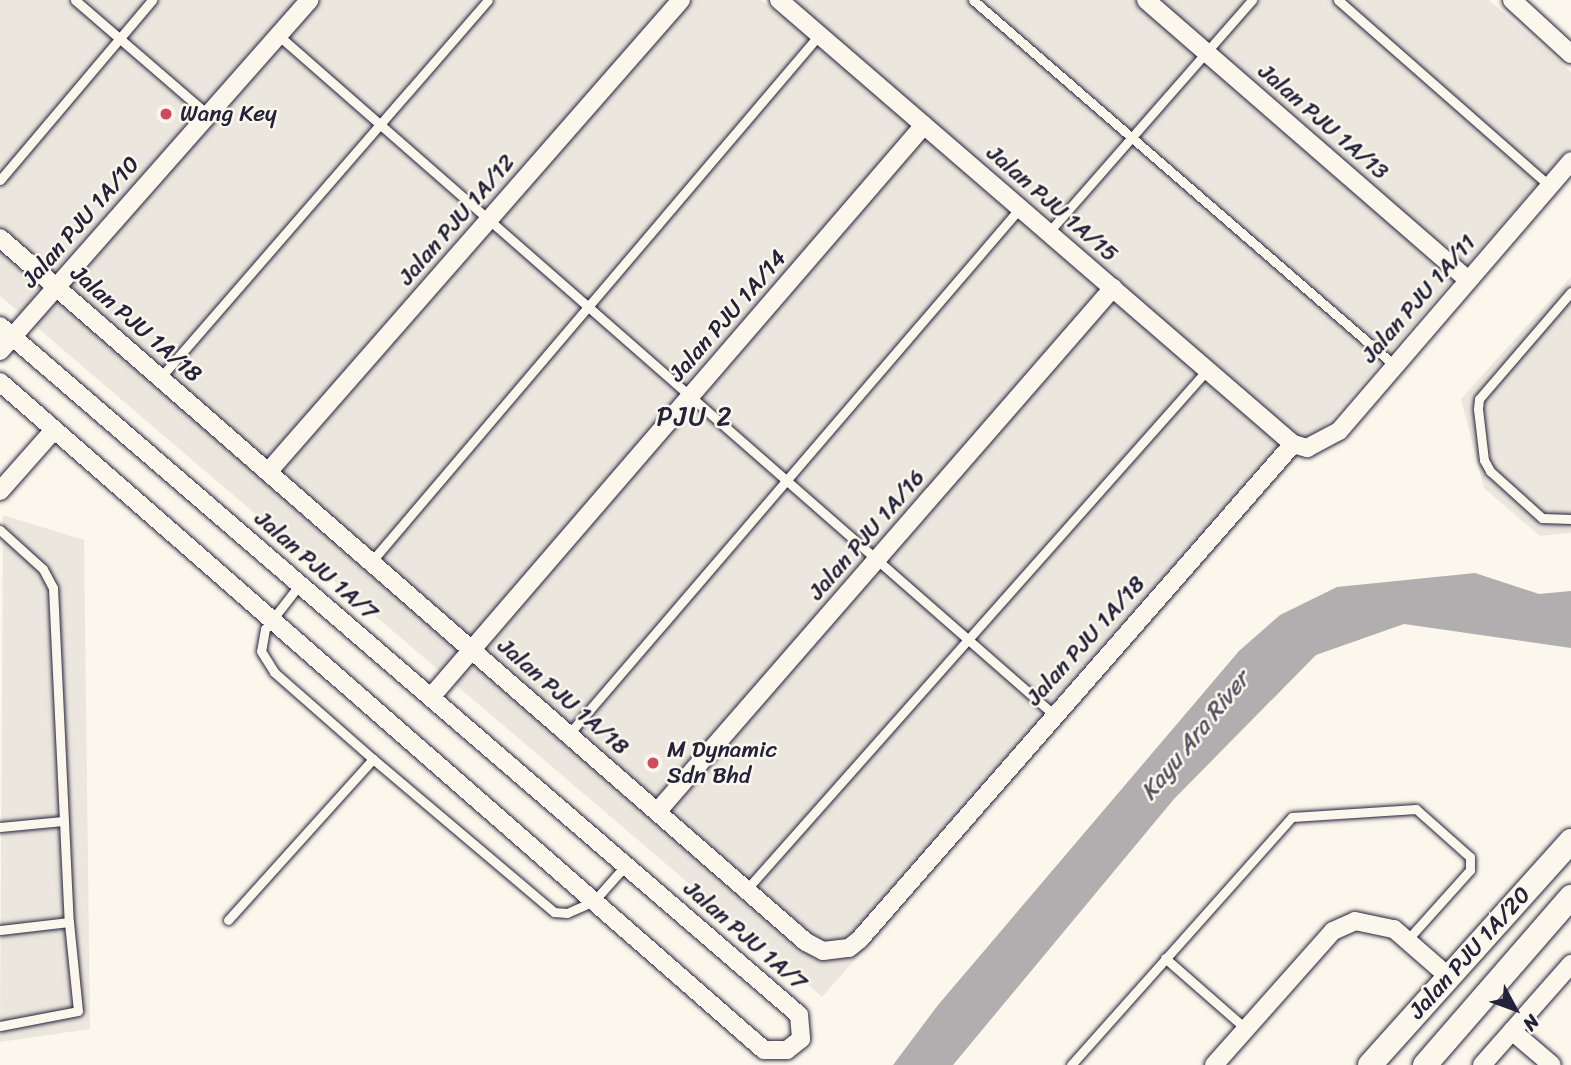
<!DOCTYPE html>
<html>
<head>
<meta charset="utf-8">
<style>
	body { margin:0 }
	#map { position:relative; width:1571px; height:1065px; overflow:hidden; background:#fbf7ec; font-family:Sriracha,sans-serif }
	div>[style] { position:absolute }
	[style*='--x'] { left:calc(var(--x)*1px); top:calc(var(--y)*1px); width:calc(var(--w)*1px); rotate:calc(var(--a)*1deg) }
	.built>* { inset:0; background:#ebe7df }
	.water>* { inset:0; background:#b1aeb0 }
	.roads { filter:drop-shadow(0 0 2px #22223b) drop-shadow(0 0 2px #22223b) }
	.lane>* { height:9px; margin:-4.5px; padding:0 4.5px; transform-origin:4.5px; border-radius:4.5px; background:#fbf7ec }
	.street>* { height:18px; margin:-9px; padding:0 9px; transform-origin:9px; border-radius:9px; background:#fbf7ec }
	.secondary>* { height:24px; margin:-12px; padding:0 12px; transform-origin:12px; border-radius:12px; background:#fbf7ec }
	.dots>* { width:19px; height:19px; translate:-50% -50%; box-sizing:border-box; border:4px solid #fbf7ec; border-radius:50% }
	span { translate:-50% -50%; white-space:nowrap; text-align:center; line-height:1.15; -webkit-text-stroke:5px #fbf7ec; paint-order:stroke }
	.poi-label { font-size:23px; color:#22223b }
	.left { translate:0 -50%; text-align:left }
	.street-label { font-size:23px; color:#22223b }
	.water-label { font-size:24px; color:#545364; font-style:italic }
	.quarter-label { font-size:26px; color:#22223b; letter-spacing:2px }
	.north { position:absolute; left:1480px; top:974px; width:70px; height:70px; -webkit-text-stroke:5px #fbf7ec; paint-order:stroke; rotate:131deg; font-size:19px; font-weight:700; line-height:28px; text-align:center; color:#22223b }
	.north::after { content:''; display:block; margin:auto; width:24px; height:32px; background:#22223b; clip-path:polygon(50% 0,100% 100%,50% 72%,0 100%) }
</style>
</head>
<body>
<div id="map">
	<div class="built">
		<i style="clip-path:polygon(0 0,761px 0,782px 17px,797px 0,1489px 0,1571px 72px,1571px 146px,822px 997px,0 296px)"></i>
		<i style="clip-path:polygon(1571px 277px,1571px 533px,1540px 536px,1484px 488px,1461px 399px)"></i>
		<i style="clip-path:polygon(3px 515px,84px 540px,90px 1029px,0 1042px)"></i>
	</div>
	<div class="water">
		<i style="clip-path:polygon(1475px 573px,1539px 594px,1571px 591px,1571px 648px,1404px 624px,1316px 655px,1174px 799px,953px 1065px,893px 1065px,938px 1005px,1239px 651px,1280px 615px,1337px 587px)"></i>
	</div>
	<div class="roads">
		<div class="lane">
			<i style="--x:75;--y:0;--w:176;--a:40.8"></i>
			<i style="--x:973;--y:0;--w:557;--a:40.92"></i>
			<i style="--x:1338;--y:0;--w:282;--a:41.3"></i>
			<i style="--x:278;--y:35;--w:1030;--a:41.22"></i>
			<i style="--x:0;--y:180;--w:236;--a:-49.8"></i>
			<i style="--x:1048;--y:233;--w:310;--a:-48.8"></i>
			<i style="--x:1571;--y:292;--w:141;--a:130.7"></i>
			<i style="--x:1479;--y:399;--w:10;--a:96"></i>
			<i style="--x:1478;--y:409;--w:51;--a:83.3"></i>
			<i style="--x:1484;--y:460;--w:13;--a:61"></i>
			<i style="--x:1490;--y:471;--w:70;--a:42.1"></i>
			<i style="--x:1542;--y:518;--w:29;--a:2"></i>
			<i style="--x:160;--y:378;--w:500;--a:-49.05"></i>
			<i style="--x:0;--y:530;--w:58;--a:42.2"></i>
			<i style="--x:43;--y:569;--w:21;--a:62"></i>
			<i style="--x:53;--y:588;--w:334;--a:87.3"></i>
			<i style="--x:69;--y:922;--w:69;--a:173.4"></i>
			<i style="--x:371;--y:562;--w:692;--a:-49.63"></i>
			<i style="--x:300;--y:584;--w:57;--a:127.9"></i>
			<i style="--x:265;--y:629;--w:22;--a:100"></i>
			<i style="--x:261;--y:651;--w:25;--a:58"></i>
			<i style="--x:274;--y:672;--w:132;--a:41.3"></i>
			<i style="--x:373;--y:759;--w:237;--a:40.2"></i>
			<i style="--x:554;--y:912;--w:13;--a:4"></i>
			<i style="--x:567;--y:913;--w:30;--a:-24"></i>
			<i style="--x:594;--y:901;--w:48;--a:-48.4"></i>
			<i style="--x:568;--y:735;--w:694;--a:-49.38"></i>
			<i style="--x:0;--y:827;--w:63;--a:-5.4"></i>
			<i style="--x:746;--y:890;--w:695;--a:-48.44"></i>
			<i style="--x:228;--y:920;--w:217;--a:-48"></i>
			<i style="--x:1165;--y:958;--w:108;--a:41.2"></i>
			<i style="--x:0;--y:1026;--w:79;--a:-10.9"></i>
			<i style="--x:78;--y:1011;--w:89;--a:-95.8"></i>
			<i style="--x:1071;--y:1065;--w:332;--a:-48.3"></i>
			<i style="--x:1292;--y:817;--w:124;--a:-3.7"></i>
			<i style="--x:1416;--y:809;--w:72;--a:41.6"></i>
			<i style="--x:1470;--y:857;--w:13;--a:90"></i>
			<i style="--x:1470;--y:870;--w:93;--a:131.9"></i>
		</div>
		<div class="street">
			<i style="--x:779;--y:0;--w:679;--a:40.82"></i>
			<i style="--x:1293;--y:444;--w:15;--a:16"></i>
			<i style="--x:1307;--y:448;--w:36;--a:-28"></i>
			<i style="--x:1339;--y:431;--w:356;--a:-49.3"></i>
			<i style="--x:1146;--y:0;--w:427;--a:41"></i>
			<i style="--x:1512;--y:0;--w:80;--a:42.5"></i>
			<i style="--x:0;--y:238;--w:1070;--a:41.14"></i>
			<i style="--x:806;--y:942;--w:19;--a:28"></i>
			<i style="--x:823;--y:951;--w:26;--a:-7"></i>
			<i style="--x:849;--y:948;--w:14;--a:-39"></i>
			<i style="--x:860;--y:939;--w:658;--a:-48.82"></i>
			<i style="--x:0;--y:326;--w:1055;--a:40.77"></i>
			<i style="--x:799;--y:1015;--w:24;--a:85"></i>
			<i style="--x:801;--y:1039;--w:18;--a:142"></i>
			<i style="--x:787;--y:1050;--w:23;--a:180"></i>
			<i style="--x:764;--y:1050;--w:1015;--a:-138.84"></i>
			<i style="--x:0;--y:351;--w:468;--a:-48.6"></i>
			<i style="--x:268;--y:472;--w:627;--a:-48.81"></i>
			<i style="--x:0;--y:491;--w:81;--a:-48.5"></i>
			<i style="--x:431;--y:697;--w:755;--a:-49.24"></i>
			<i style="--x:657;--y:812;--w:695;--a:-48.97"></i>
			<i style="--x:1512;--y:1031;--w:52;--a:40.4"></i>
			<i style="--x:1214;--y:1065;--w:179;--a:-48.4"></i>
			<i style="--x:1333;--y:931;--w:24;--a:-24"></i>
			<i style="--x:1355;--y:921;--w:40;--a:12"></i>
			<i style="--x:1394;--y:929;--w:73;--a:41.1"></i>
			<i style="--x:1482;--y:1065;--w:135;--a:-48.6"></i>
		</div>
		<div class="secondary">
			<i style="--x:1370;--y:1065;--w:301;--a:-48.1"></i>
			<i style="--x:1425;--y:1065;--w:223;--a:-49"></i>
		</div>
	</div>
	<div class="dots">
		<i style="left:166px;top:114px;background:#d1495b"></i>
		<i style="left:653px;top:763px;background:#d1495b"></i>
	</div>
	<div class="poi-label">
		<span class="left" style="left:180px;top:114px">Wang Key</span>
		<span class="left" style="left:667px;top:763px">M Dynamic<br>Sdn Bhd</span>
	</div>
	<div class="street-label">
		<span style="left:1323px;top:122px;rotate:41deg">Jalan PJU 1A/13</span>
		<span style="left:1052px;top:204px;rotate:41deg">Jalan PJU 1A/15</span>
		<span style="left:457px;top:220px;rotate:-49deg">Jalan PJU 1A/12</span>
		<span style="left:81px;top:222px;rotate:-49deg">Jalan PJU 1A/10</span>
		<span style="left:1419px;top:299px;rotate:-49deg">Jalan PJU 1A/11</span>
		<span style="left:728px;top:316px;rotate:-49deg">Jalan PJU 1A/14</span>
		<span style="left:136px;top:324px;rotate:41deg">Jalan PJU 1A/18</span>
		<span style="left:867px;top:535px;rotate:-49deg">Jalan PJU 1A/16</span>
		<span style="left:316px;top:566px;rotate:41deg">Jalan PJU 1A/7</span>
		<span style="left:1086px;top:641px;rotate:-48deg">Jalan PJU 1A/18</span>
		<span style="left:563px;top:697px;rotate:41deg">Jalan PJU 1A/18</span>
		<span style="left:745px;top:936px;rotate:41deg">Jalan PJU 1A/7</span>
		<span style="left:1470px;top:953px;rotate:-48deg">Jalan PJU 1A/20</span>
	</div>
	<div class="water-label">
		<span style="left:1195px;top:736px;rotate:-51deg">Kayu Ara River</span>
	</div>
	<div class="quarter-label">
		<span style="left:695px;top:417px">PJU 2</span>
	</div>
	<div class="north">N</div>
</div>
</body>
</html>
